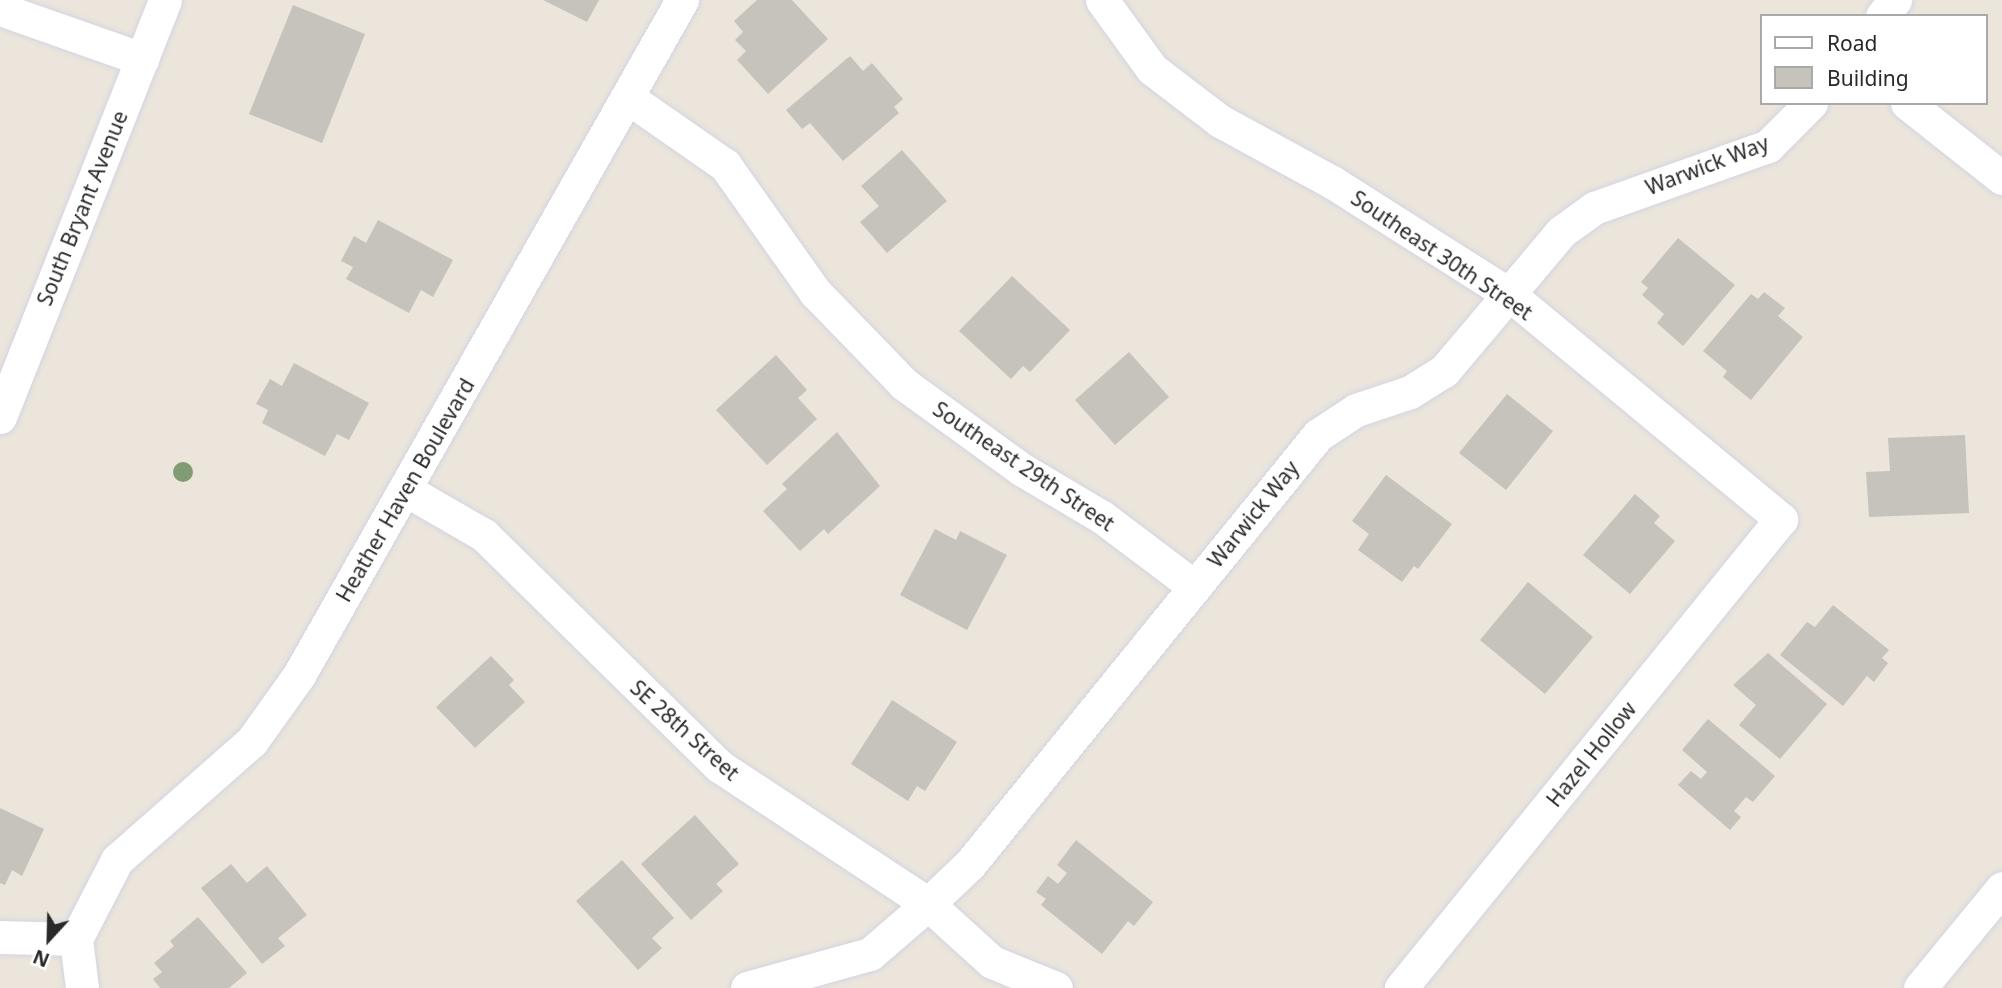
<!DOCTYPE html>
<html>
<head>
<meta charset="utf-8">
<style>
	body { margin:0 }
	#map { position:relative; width:2002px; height:988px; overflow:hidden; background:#ebe5dc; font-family:"Noto Sans",sans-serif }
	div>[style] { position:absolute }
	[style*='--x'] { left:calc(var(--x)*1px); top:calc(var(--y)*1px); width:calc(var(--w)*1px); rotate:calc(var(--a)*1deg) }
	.building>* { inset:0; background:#c6c2bc }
	.roads { filter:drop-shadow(0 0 2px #d2d4e1) drop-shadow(0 0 2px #d2d4e1) }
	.minor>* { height:33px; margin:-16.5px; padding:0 16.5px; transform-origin:16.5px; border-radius:16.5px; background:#fff }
	.trees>* { width:20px; height:20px; margin:-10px; border-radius:50%; background:#819c74 }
	span { translate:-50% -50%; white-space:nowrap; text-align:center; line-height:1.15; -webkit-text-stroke:5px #fff; paint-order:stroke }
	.street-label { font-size:21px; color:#292929 }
	.legend { position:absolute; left:1760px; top:14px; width:228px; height:91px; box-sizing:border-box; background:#fff; border:2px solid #a9a9a9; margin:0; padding:9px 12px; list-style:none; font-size:21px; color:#292929 }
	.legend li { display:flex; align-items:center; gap:14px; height:35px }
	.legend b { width:35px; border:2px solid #a9a9a9 }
	.north { position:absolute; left:14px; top:904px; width:70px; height:70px; -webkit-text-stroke:5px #fff; paint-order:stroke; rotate:202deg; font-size:19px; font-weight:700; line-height:28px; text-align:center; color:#292929 }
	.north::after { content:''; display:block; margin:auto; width:24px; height:32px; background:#292929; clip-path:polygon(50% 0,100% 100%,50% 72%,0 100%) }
</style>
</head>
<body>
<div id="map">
	<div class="building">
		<i style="clip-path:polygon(543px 0,599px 0,587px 22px)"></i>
		<i style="clip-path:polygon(757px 0,792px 0,828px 39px,768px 94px,737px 60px,746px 51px,735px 40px,743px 32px,734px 21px)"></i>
		<i style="clip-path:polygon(293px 5px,365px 34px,322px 143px,249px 114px)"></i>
		<i style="clip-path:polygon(850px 56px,863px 71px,872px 63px,903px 99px,894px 107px,899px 113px,843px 161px,810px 123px,802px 129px,786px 110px)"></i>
		<i style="clip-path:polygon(902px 150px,947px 201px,887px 253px,860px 222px,879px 206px,861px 186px)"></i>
		<i style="clip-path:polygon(378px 220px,453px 260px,433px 297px,421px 290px,409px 313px,346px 279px,353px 267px,341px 261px,354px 236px,366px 243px)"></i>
		<i style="clip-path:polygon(1678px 238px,1735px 285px,1683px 346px,1657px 323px,1664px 314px,1642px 295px,1648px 288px,1641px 282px)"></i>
		<i style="clip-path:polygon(1012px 276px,1070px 330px,1030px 372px,1023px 366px,1011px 379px,959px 331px)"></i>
		<i style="clip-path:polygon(1764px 292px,1785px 308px,1778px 316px,1803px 337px,1751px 400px,1723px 377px,1727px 371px,1703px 351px,1751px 294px,1758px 299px)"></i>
		<i style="clip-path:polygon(1129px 352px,1169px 397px,1115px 445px,1075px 400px)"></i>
		<i style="clip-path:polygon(776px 355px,807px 390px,798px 398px,817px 419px,767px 465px,716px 410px)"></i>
		<i style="clip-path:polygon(294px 363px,369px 403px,349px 440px,337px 434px,325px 456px,262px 423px,268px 410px,256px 404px,270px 379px,282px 386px)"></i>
		<i style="clip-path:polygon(1507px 394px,1553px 431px,1506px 490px,1459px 453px)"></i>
		<i style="clip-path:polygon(837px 432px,880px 486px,828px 534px,824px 529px,800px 551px,763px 511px,787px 489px,782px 484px)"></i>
		<i style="clip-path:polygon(1965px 435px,1969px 513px,1869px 517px,1866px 472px,1890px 471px,1888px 438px)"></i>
		<i style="clip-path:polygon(1386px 475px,1452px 524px,1418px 569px,1414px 566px,1402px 582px,1358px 550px,1369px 534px,1352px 521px)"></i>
		<i style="clip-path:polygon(1635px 494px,1660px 516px,1654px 523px,1675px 541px,1630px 594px,1583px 555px)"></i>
		<i style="clip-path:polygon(935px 529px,956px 540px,960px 531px,1007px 555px,967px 630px,900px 595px)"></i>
		<i style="clip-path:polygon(1528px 582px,1593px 637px,1545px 694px,1480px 640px)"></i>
		<i style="clip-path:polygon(1833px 605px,1889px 650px,1882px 658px,1888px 663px,1874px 682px,1867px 676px,1843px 706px,1780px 655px,1807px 622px,1815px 627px)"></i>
		<i style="clip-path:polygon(1768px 653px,1827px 704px,1780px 759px,1739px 725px,1756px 705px,1733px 685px)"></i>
		<i style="clip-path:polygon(491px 656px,514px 680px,509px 685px,525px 702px,475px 748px,436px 707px)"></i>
		<i style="clip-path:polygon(892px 700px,957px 742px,925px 791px,917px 786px,908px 801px,851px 764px)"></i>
		<i style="clip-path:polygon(1708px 719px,1775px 776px,1753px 802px,1746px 797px,1734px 811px,1741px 817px,1730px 830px,1678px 785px,1691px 771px,1701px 779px,1707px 772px,1682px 750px)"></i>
		<i style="clip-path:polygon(0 808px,44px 829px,22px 876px,12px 870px,5px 885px,0 883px)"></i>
		<i style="clip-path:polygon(695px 815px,739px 864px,716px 884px,723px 891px,691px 920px,641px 864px)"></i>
		<i style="clip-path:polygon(1076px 840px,1153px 902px,1134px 926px,1128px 921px,1102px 954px,1041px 905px,1046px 899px,1036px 892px,1048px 876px,1058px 884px,1067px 873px,1057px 865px)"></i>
		<i style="clip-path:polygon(622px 860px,674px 918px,652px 938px,662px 948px,638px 970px,576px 901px)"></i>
		<i style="clip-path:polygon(231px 864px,247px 883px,267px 866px,307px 915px,278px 938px,285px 946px,262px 964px,201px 888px)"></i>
		<i style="clip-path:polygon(198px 917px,247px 973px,229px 988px,160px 988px,153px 979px,162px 972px,154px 963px,174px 946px,170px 941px)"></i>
	</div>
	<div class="roads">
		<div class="minor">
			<i style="--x:1102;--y:0;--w:85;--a:54.1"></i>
			<i style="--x:1152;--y:69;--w:86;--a:37.4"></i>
			<i style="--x:1220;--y:121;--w:128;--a:28.6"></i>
			<i style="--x:1332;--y:182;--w:211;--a:32.4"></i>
			<i style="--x:1510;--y:295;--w:352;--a:39.6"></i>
			<i style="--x:1781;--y:519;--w:604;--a:129.02"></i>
			<i style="--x:0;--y:9;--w:151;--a:19.4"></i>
			<i style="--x:1882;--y:16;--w:21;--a:-51"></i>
			<i style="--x:630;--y:99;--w:116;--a:34.8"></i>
			<i style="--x:725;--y:165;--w:156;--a:54.7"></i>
			<i style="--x:815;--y:292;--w:128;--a:45.9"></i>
			<i style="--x:904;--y:384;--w:145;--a:36"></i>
			<i style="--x:1021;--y:469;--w:94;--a:30.7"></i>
			<i style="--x:1102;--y:517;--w:116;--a:37"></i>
			<i style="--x:1907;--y:103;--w:121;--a:38.3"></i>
			<i style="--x:0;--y:417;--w:448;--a:-68.4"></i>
			<i style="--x:406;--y:490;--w:90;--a:30"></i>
			<i style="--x:484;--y:535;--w:330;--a:44.5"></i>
			<i style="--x:719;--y:766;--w:250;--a:33.4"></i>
			<i style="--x:928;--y:904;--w:86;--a:42.2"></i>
			<i style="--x:992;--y:962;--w:69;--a:22.1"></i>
			<i style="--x:0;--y:937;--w:76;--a:1.5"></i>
			<i style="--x:76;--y:939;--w:89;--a:-62.6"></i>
			<i style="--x:117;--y:860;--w:180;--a:-41.4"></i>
			<i style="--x:252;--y:741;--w:81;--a:-54.5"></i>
			<i style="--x:299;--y:675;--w:776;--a:-60.43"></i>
			<i style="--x:76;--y:939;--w:49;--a:83"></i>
			<i style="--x:747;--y:988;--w:128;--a:-15.5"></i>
			<i style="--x:870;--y:954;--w:77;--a:-40.8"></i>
			<i style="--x:928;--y:904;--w:58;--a:-43.6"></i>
			<i style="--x:970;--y:864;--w:552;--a:-50.95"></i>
			<i style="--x:1318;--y:435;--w:45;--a:-33.3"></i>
			<i style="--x:1356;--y:410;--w:57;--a:-18.4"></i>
			<i style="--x:1410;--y:392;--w:40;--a:-32"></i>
			<i style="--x:1444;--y:371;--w:182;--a:-49.9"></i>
			<i style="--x:1561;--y:232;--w:41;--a:-36"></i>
			<i style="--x:1594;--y:208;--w:185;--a:-19.6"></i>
			<i style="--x:1768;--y:146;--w:61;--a:-45"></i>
			<i style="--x:1920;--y:988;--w:129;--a:-50.6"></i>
		</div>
	</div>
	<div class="trees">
		<i style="left:183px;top:472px"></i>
	</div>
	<div class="street-label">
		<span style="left:1707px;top:165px;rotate:-21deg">Warwick Way</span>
		<span style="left:82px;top:208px;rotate:-68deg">South Bryant Avenue</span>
		<span style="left:1442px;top:255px;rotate:34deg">Southeast 30th Street</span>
		<span style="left:1024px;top:466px;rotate:34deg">Southeast 29th Street</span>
		<span style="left:405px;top:490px;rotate:-60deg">Heather Haven Boulevard</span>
		<span style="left:1253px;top:514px;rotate:-51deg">Warwick Way</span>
		<span style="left:685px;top:730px;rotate:42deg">SE 28th Street</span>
		<span style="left:1591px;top:754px;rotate:-51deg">Hazel Hollow</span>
	</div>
	<ul class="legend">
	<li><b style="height:9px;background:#fff"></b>Road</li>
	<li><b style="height:19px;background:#c6c2bc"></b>Building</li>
	</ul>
	<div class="north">N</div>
</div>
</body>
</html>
